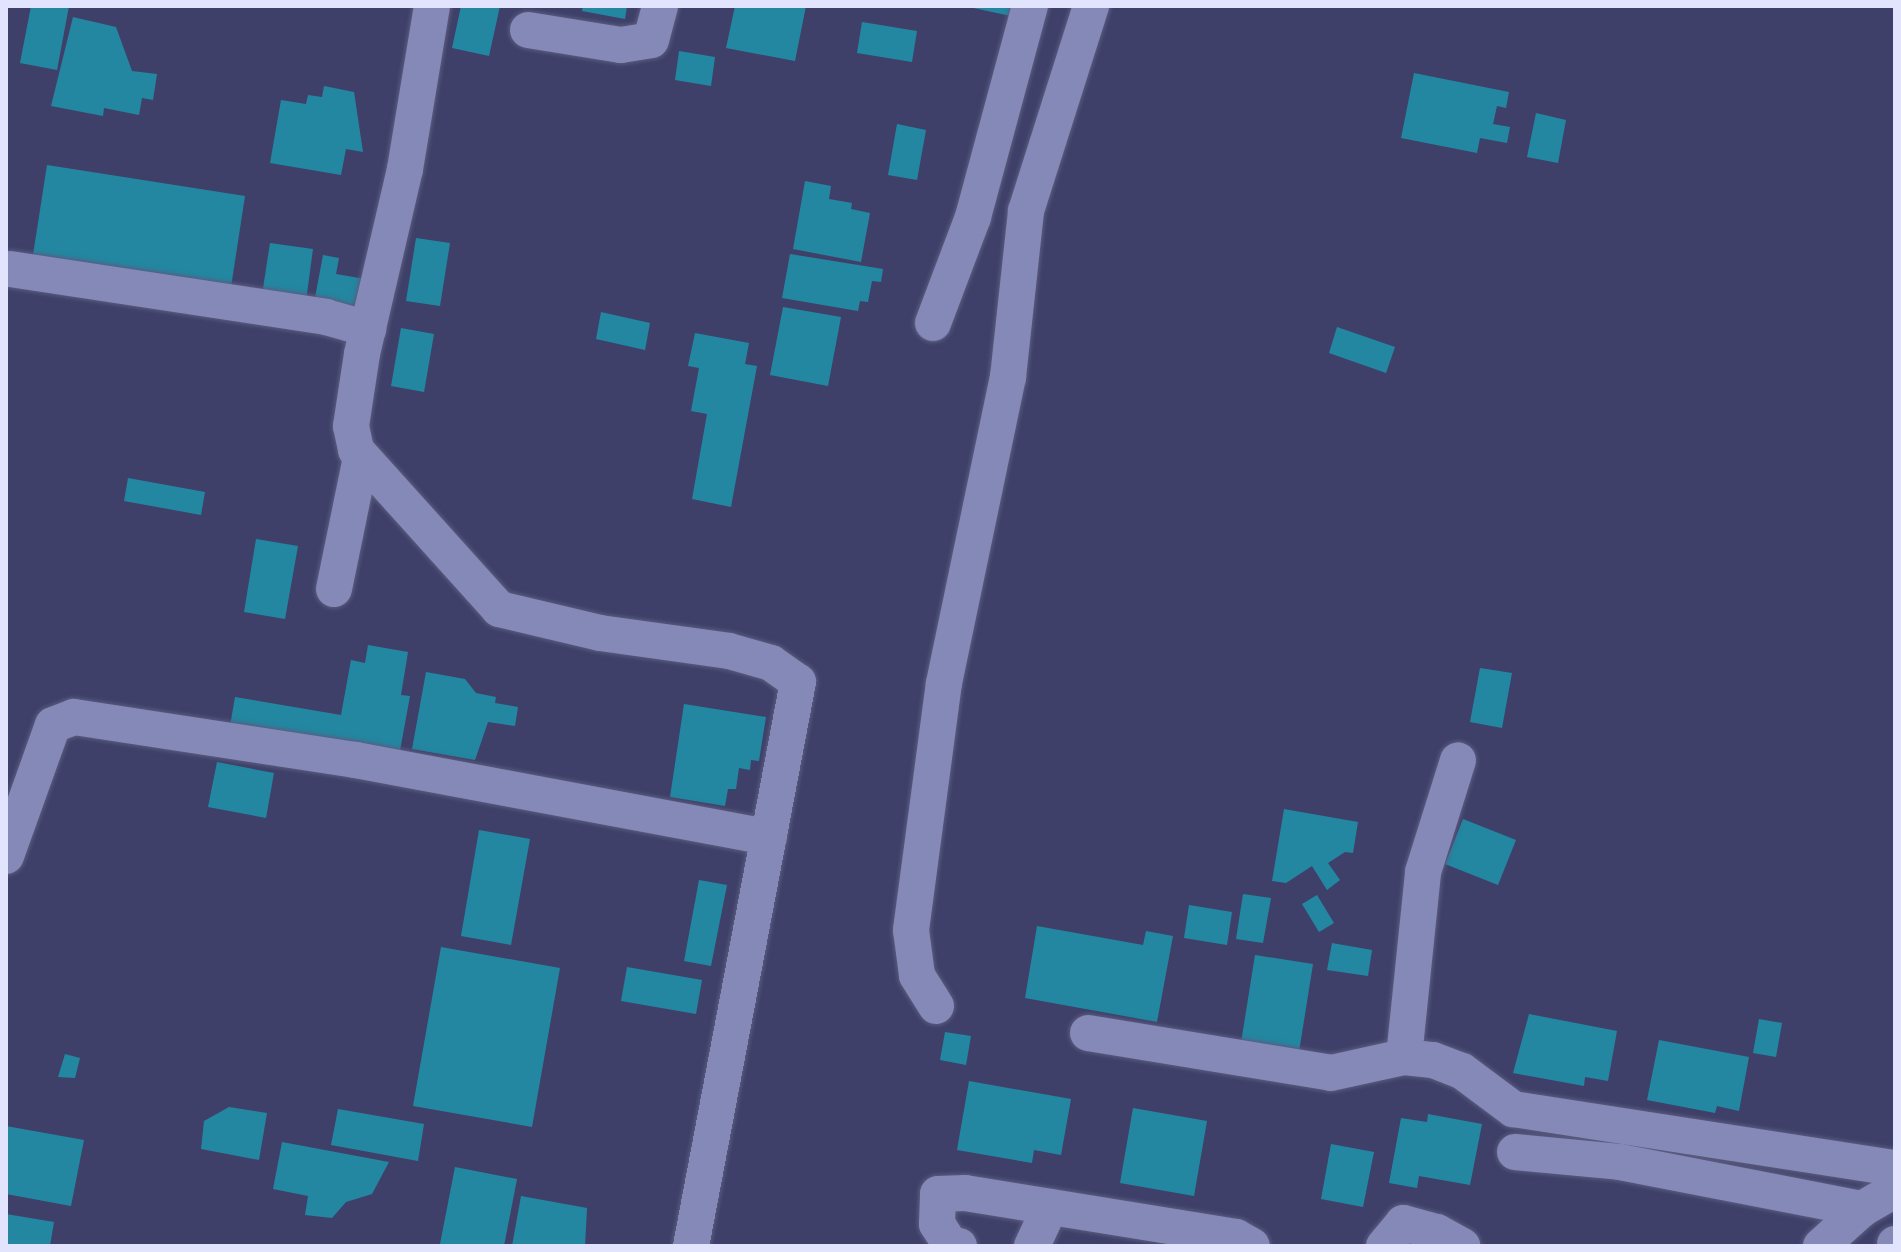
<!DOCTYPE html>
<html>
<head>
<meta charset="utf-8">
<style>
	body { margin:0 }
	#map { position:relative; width:1901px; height:1252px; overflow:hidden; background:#3f406a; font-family:"Archivo Narrow",sans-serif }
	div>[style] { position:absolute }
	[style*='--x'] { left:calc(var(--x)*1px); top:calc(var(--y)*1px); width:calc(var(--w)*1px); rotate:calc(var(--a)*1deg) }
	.building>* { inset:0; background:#2387a2 }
	.roads { filter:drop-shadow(0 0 2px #5b5b7f) drop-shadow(0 0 2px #5b5b7f) }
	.minor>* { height:36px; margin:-18px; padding:0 18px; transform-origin:18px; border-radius:18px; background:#8589b8 }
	span { translate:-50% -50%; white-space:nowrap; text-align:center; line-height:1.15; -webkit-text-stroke:6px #34365f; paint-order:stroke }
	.frame { position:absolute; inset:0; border:8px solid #e2e4fe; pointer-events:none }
</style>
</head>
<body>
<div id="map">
	<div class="building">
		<i style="clip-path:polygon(31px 6px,69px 6px,57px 70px,20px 63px)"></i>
		<i style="clip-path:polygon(461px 6px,500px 6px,489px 56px,452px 48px)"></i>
		<i style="clip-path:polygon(583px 6px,627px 6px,625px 19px,582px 11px)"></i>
		<i style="clip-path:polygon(735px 6px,806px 6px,795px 61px,726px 48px)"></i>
		<i style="clip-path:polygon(964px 6px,1013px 6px,1011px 16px)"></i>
		<i style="clip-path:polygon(73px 17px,116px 27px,132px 71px,157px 74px,153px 100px,142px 98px,139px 115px,104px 108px,103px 116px,51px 106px)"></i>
		<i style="clip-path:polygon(862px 22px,917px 31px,912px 62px,857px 53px)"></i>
		<i style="clip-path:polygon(679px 51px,715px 57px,711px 86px,675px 80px)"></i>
		<i style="clip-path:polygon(1414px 73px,1509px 92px,1506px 108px,1497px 106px,1493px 124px,1510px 127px,1507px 143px,1480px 138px,1477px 153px,1401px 138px)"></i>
		<i style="clip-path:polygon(324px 86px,354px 92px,363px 152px,346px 149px,341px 175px,270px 163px,281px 100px,306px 104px,308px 95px,322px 97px)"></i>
		<i style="clip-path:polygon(1536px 113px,1566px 120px,1558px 163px,1527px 157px)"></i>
		<i style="clip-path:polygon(897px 124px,926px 130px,917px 180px,888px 175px)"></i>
		<i style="clip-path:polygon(47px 165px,245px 196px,231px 287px,33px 255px)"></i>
		<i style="clip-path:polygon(805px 181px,831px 186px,829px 199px,852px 203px,851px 209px,870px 213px,861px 262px,793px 249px)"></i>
		<i style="clip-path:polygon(416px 238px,450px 243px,440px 306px,406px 301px)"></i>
		<i style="clip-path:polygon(270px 243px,313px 249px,306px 301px,262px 295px)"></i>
		<i style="clip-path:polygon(790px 254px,883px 269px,881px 282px,872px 281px,868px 302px,860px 301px,858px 311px,782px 298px)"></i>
		<i style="clip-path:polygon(323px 255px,339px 258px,336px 274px,365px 279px,360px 311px,314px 303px)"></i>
		<i style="clip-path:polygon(783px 307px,841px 317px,828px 386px,770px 375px)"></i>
		<i style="clip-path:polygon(601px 312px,650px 323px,645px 350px,596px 339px)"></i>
		<i style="clip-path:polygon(1337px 327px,1395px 347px,1386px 373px,1329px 353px)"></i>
		<i style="clip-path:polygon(401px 328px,434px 334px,424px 392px,391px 386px)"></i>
		<i style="clip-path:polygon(695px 333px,749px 343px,745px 364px,757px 366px,731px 507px,692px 499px,707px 414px,691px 411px,699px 368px,688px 366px)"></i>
		<i style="clip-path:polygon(128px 478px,205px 492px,201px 515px,124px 501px)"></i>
		<i style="clip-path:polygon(256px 539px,298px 546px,285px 619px,244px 612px)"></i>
		<i style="clip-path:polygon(368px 645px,408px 652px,401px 695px,410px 696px,399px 756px,230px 726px,235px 697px,341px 715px,351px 660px,365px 663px)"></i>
		<i style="clip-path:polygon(1480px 668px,1512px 673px,1502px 728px,1470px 722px)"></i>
		<i style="clip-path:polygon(426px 672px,465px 679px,476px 693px,496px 697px,495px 703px,518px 707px,515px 726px,488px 722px,475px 760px,412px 749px)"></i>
		<i style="clip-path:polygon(684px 704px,766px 717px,759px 761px,751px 760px,750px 770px,739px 768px,736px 789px,728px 789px,725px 806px,670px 797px)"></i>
		<i style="clip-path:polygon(217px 762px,274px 773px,266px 818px,208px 807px)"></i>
		<i style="clip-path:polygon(1284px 809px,1358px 822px,1353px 853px,1345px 852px,1328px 863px,1340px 880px,1327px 890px,1312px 866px,1286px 883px,1272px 881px)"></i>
		<i style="clip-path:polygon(1463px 819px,1516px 840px,1498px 885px,1445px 864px)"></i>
		<i style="clip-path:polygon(479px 830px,530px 839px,511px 945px,461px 936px)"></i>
		<i style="clip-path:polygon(699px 880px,727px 885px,711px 966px,684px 961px)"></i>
		<i style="clip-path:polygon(1243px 894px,1271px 898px,1263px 943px,1236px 939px)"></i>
		<i style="clip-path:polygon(1317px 895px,1334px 923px,1319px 932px,1302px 904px)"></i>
		<i style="clip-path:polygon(1189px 905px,1232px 912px,1227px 945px,1184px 938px)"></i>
		<i style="clip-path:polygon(1037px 926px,1143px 945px,1146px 931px,1173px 936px,1157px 1022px,1025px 998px)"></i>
		<i style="clip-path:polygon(1332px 943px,1372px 950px,1368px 976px,1327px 970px)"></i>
		<i style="clip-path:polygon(441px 947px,560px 968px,532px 1127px,413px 1106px)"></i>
		<i style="clip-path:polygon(1255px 955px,1313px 964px,1299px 1052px,1241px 1043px)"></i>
		<i style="clip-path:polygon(627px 967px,702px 980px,696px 1014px,621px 1001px)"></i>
		<i style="clip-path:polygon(1529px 1014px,1617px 1031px,1608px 1081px,1585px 1077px,1584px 1086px,1513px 1073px)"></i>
		<i style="clip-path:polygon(1759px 1019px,1782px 1023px,1776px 1057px,1753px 1053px)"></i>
		<i style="clip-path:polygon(945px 1032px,971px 1036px,966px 1065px,940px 1060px)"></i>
		<i style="clip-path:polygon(1659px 1040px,1749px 1057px,1739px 1111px,1717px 1106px,1715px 1113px,1647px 1100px)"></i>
		<i style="clip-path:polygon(65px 1054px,80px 1058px,75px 1078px,58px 1077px)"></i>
		<i style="clip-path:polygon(969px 1081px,1071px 1099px,1061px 1155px,1034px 1150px,1032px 1163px,957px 1150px)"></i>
		<i style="clip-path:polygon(229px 1107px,267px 1113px,259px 1160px,201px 1149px,204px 1121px)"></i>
		<i style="clip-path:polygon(1133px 1108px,1207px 1121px,1194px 1196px,1120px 1183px)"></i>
		<i style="clip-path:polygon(338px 1109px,424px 1124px,418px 1161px,331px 1145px)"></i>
		<i style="clip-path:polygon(1428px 1114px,1482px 1124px,1470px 1185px,1419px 1176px,1417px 1188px,1389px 1183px,1401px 1118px,1427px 1122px)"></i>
		<i style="clip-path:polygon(6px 1126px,84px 1140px,71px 1206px,6px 1194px)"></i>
		<i style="clip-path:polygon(282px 1142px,389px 1162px,372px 1194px,346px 1202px,332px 1218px,305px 1215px,308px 1196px,273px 1189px)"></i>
		<i style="clip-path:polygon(1331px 1144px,1374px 1152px,1363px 1207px,1321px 1199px)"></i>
		<i style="clip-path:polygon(455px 1167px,517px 1179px,504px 1246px,440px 1244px)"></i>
		<i style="clip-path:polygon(521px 1196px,587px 1208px,585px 1246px,512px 1246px)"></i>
		<i style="clip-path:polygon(6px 1214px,54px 1222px,50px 1246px,6px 1246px)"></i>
	</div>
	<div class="roads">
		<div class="minor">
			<i style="--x:432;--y:6;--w:165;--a:99.4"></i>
			<i style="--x:405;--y:169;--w:190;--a:103.1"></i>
			<i style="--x:362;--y:354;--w:73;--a:98.7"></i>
			<i style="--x:351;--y:426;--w:25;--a:78"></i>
			<i style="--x:356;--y:450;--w:214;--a:48"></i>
			<i style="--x:499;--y:609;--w:104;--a:13.4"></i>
			<i style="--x:600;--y:633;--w:130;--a:7.9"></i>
			<i style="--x:729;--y:651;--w:44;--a:15.9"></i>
			<i style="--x:771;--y:663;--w:33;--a:35"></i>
			<i style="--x:798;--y:682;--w:574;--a:100.74"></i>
			<i style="--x:528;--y:30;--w:94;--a:9.2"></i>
			<i style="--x:621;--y:45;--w:30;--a:-9"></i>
			<i style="--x:651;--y:40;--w:35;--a:-75"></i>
			<i style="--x:10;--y:269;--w:320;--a:8.6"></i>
			<i style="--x:326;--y:317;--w:44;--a:15.9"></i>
			<i style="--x:933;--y:323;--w:113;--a:-69.3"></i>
			<i style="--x:973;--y:217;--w:219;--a:-74.9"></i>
			<i style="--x:334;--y:589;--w:134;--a:-78.4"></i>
			<i style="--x:6;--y:856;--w:139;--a:-70.3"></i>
			<i style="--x:53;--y:725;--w:22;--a:-21"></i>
			<i style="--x:74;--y:717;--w:285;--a:8.7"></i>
			<i style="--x:356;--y:760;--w:420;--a:10.6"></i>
			<i style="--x:936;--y:1006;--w:36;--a:-122"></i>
			<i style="--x:917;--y:975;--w:45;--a:-97.6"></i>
			<i style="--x:911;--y:930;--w:249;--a:-82.4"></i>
			<i style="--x:944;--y:683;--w:313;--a:-78.2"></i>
			<i style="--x:1008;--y:377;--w:167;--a:-83.8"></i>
			<i style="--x:1026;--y:211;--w:215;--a:-72.4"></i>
			<i style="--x:1088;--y:1033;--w:246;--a:9.3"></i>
			<i style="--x:1331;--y:1073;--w:75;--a:-12.4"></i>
			<i style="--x:1404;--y:1057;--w:29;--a:6"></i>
			<i style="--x:1433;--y:1060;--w:31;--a:21"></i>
			<i style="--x:1462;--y:1071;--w:64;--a:36.7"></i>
			<i style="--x:1513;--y:1109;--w:387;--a:8.8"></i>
			<i style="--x:1404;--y:1057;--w:186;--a:-84.1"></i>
			<i style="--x:1423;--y:872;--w:117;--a:-72.6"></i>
			<i style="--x:1515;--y:1152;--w:105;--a:5.4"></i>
			<i style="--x:1620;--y:1162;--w:247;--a:11"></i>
			<i style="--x:959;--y:1246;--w:9;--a:-167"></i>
			<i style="--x:950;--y:1244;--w:24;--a:-123"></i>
			<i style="--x:937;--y:1224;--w:30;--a:-88"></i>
			<i style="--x:938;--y:1194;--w:27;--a:-2"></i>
			<i style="--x:965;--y:1193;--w:275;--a:9.2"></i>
			<i style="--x:1236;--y:1237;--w:18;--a:29"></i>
			<i style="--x:1032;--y:1246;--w:43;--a:-65.2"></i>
			<i style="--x:1384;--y:1246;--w:30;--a:-50"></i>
			<i style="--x:1403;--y:1223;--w:35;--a:15"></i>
			<i style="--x:1437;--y:1232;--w:29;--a:29"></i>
			<i style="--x:1821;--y:1246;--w:55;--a:-42.1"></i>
			<i style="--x:1862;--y:1209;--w:38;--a:-30"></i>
			<i style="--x:1895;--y:1246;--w:2;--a:-90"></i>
		</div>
	</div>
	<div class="frame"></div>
</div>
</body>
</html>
